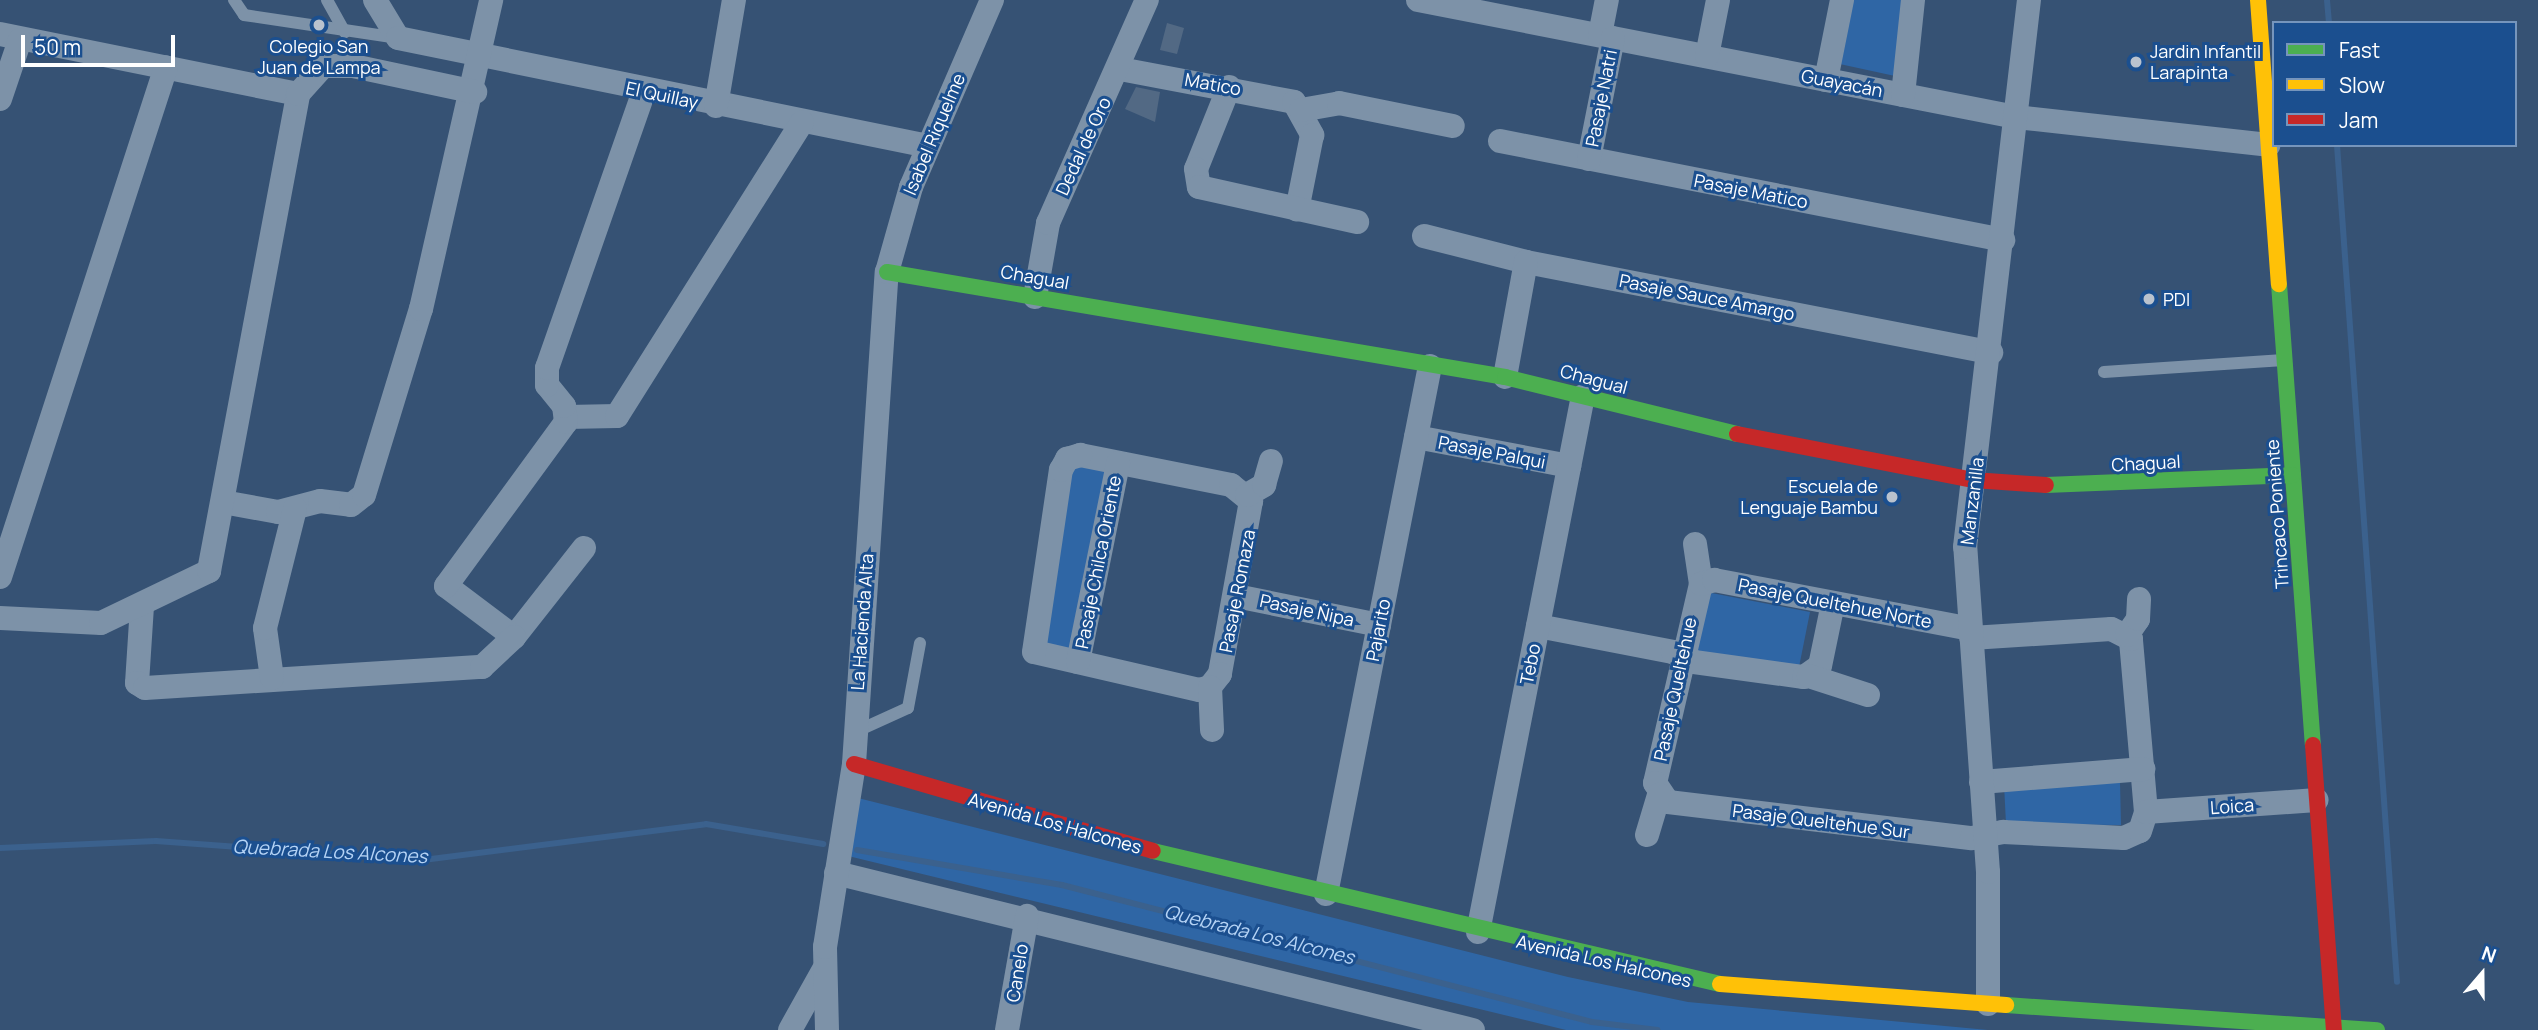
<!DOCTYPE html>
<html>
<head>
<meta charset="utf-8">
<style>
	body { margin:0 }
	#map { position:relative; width:2538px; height:1030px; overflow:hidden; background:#365274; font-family:Manrope,sans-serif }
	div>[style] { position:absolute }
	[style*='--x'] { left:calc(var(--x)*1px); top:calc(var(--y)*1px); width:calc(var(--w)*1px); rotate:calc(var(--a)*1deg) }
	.green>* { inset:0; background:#2f66a5 }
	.stream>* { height:6px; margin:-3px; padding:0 3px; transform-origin:3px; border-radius:3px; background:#3b618d }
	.building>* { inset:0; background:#526984 }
	.lane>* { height:12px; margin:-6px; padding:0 6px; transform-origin:6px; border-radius:6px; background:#7d92a8 }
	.street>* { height:24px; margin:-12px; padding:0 12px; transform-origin:12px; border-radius:12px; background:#7d92a8 }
	.fast>* { height:16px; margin:-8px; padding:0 8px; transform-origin:8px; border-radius:8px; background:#4caf50 }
	.slow>* { height:16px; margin:-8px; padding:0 8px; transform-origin:8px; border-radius:8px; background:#ffc107 }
	.jam>* { height:16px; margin:-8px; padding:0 8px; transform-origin:8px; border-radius:8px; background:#c62828 }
	.dots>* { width:19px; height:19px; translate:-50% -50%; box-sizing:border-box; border:4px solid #1b4f8f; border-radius:50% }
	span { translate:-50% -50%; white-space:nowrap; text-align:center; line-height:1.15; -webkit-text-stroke:6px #1b4f8f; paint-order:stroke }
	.poi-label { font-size:18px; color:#fff }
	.left { translate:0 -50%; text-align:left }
	.right { translate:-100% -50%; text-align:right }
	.street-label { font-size:18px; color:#fff }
	.water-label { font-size:19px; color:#b5d3f5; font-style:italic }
	.legend { position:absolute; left:2272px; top:21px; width:245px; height:126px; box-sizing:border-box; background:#1b4f8f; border:2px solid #7695bc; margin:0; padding:9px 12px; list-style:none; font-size:21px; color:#fff }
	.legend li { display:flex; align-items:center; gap:14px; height:35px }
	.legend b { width:35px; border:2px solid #7695bc }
	.north { position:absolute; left:2447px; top:939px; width:70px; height:70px; -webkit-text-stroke:5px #1b4f8f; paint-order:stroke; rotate:20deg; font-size:19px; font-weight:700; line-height:28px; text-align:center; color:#fff }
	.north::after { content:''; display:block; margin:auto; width:24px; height:32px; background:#fff; clip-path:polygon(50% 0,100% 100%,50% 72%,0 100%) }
	.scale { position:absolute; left:21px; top:35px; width:154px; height:32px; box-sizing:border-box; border:4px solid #fff; border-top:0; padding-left:9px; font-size:21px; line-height:24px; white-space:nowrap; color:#fff; -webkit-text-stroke:5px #1b4f8f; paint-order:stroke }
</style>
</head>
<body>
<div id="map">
	<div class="green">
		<i style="clip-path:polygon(1848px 0,1904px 0,1895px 76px,1835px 63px)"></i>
		<i style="clip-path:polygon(1071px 463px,1109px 470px,1076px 652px,1038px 646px)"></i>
		<i style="clip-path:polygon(1701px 591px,1810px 612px,1798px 672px,1689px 651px)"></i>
		<i style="clip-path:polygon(2120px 782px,2121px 825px,2006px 824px,2004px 784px)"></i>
		<i style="clip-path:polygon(858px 798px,1568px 977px,1688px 1002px,1988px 1030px,1566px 1030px,844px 855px)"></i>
	</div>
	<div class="stream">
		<i style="--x:2327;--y:0;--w:23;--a:85"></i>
		<i style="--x:2337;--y:145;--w:839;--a:85.9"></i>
		<i style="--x:0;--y:848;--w:156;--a:-2.6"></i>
		<i style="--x:156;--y:841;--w:268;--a:4.1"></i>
		<i style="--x:423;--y:860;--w:285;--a:-7.2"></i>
		<i style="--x:706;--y:824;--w:119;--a:9.7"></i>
		<i style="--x:857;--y:850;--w:208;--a:9.7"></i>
		<i style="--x:1062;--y:885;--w:547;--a:14.49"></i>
		<i style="--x:1592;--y:1022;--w:66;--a:6.9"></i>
	</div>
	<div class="building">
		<i style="clip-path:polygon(1167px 23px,1184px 28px,1177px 54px,1160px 50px)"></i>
		<i style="clip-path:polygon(1136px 87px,1160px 92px,1155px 122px,1125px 109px)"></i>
	</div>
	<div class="lane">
		<i style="--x:234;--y:0;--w:18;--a:56"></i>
		<i style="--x:244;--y:15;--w:156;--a:8.5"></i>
		<i style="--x:327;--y:0;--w:37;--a:61"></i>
		<i style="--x:2104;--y:372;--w:180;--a:-3.8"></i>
		<i style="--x:855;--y:732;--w:58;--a:-24.4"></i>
		<i style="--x:908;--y:708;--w:66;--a:-79.5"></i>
	</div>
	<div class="street">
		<i style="--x:375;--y:0;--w:44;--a:58.8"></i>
		<i style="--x:398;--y:38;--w:541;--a:11.52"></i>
		<i style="--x:1418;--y:0;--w:609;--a:11.07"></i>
		<i style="--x:2016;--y:117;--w:254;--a:6.3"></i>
		<i style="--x:0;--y:34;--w:304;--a:11.4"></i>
		<i style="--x:1600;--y:35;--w:36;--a:-79"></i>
		<i style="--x:1707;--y:56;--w:57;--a:-78.9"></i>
		<i style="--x:1120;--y:69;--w:177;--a:10.7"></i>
		<i style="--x:1294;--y:102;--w:38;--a:61"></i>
		<i style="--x:1312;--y:135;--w:76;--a:101.3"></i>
		<i style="--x:1826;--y:80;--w:82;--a:-78.7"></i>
		<i style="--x:1229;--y:87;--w:88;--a:111.9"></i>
		<i style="--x:1196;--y:169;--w:18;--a:81"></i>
		<i style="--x:1199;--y:187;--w:162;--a:12.5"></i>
		<i style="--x:1903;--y:95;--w:96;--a:-84"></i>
		<i style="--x:0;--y:99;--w:62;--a:-71.3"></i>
		<i style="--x:716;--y:106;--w:108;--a:-80.4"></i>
		<i style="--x:1301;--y:110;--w:39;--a:-10"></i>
		<i style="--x:1339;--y:103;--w:116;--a:11.4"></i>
		<i style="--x:1500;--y:141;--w:513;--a:11.13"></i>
		<i style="--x:1589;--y:159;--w:123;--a:-78.8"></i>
		<i style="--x:1424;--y:236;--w:105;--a:14.3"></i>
		<i style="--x:1526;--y:262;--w:474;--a:11"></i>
		<i style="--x:1035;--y:297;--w:75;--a:-80"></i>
		<i style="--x:1048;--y:223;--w:244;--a:-66.1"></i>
		<i style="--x:1505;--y:377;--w:117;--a:-79.7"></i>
		<i style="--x:567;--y:417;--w:50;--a:-1.1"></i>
		<i style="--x:617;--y:416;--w:347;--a:-57.8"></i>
		<i style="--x:1416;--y:437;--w:156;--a:10.7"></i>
		<i style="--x:1080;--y:455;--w:154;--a:11.2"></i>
		<i style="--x:1231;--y:485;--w:26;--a:39"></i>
		<i style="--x:1251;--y:501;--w:176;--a:100.2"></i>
		<i style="--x:1220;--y:674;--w:16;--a:128"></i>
		<i style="--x:1210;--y:687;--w:11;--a:165"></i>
		<i style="--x:1199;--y:690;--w:169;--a:-167"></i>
		<i style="--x:1034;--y:652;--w:184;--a:-81.6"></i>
		<i style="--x:1061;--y:470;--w:13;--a:-61"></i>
		<i style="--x:1067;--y:459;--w:14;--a:-17"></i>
		<i style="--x:1247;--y:495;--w:20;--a:-30"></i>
		<i style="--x:1264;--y:485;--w:25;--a:-74"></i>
		<i style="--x:223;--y:502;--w:56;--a:10.3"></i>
		<i style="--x:278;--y:512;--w:43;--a:-14.7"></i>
		<i style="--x:320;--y:501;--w:31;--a:7"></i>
		<i style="--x:351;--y:505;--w:16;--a:-38"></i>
		<i style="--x:364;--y:495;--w:195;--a:-73"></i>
		<i style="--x:421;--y:309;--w:317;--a:-77.2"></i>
		<i style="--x:1695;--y:544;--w:40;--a:81.5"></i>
		<i style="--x:584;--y:548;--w:113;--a:128.2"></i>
		<i style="--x:514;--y:637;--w:85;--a:-143.1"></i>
		<i style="--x:446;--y:586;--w:203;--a:-53.8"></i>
		<i style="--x:566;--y:422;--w:16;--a:-97"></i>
		<i style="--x:564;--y:406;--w:27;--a:-129"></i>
		<i style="--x:547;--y:385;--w:17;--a:-90"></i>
		<i style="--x:547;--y:368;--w:293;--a:-70.7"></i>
		<i style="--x:0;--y:577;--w:536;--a:-71.97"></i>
		<i style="--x:1701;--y:584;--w:204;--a:103"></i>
		<i style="--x:1655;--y:783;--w:23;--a:56"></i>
		<i style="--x:1668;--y:802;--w:306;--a:6.8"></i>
		<i style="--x:1972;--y:838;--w:32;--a:-11"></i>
		<i style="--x:2003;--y:832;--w:121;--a:2.8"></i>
		<i style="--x:2124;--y:838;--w:17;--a:-24"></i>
		<i style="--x:2140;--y:831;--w:20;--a:-72"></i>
		<i style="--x:2146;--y:812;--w:174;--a:-95"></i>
		<i style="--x:2131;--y:639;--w:22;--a:-153"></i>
		<i style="--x:2111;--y:629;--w:140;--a:176.3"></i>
		<i style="--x:1701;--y:584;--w:14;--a:-17"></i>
		<i style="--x:1714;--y:580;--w:261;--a:10.8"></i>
		<i style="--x:1236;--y:596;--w:146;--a:11.5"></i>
		<i style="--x:142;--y:606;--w:77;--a:93.7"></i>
		<i style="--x:137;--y:683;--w:9;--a:32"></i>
		<i style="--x:145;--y:688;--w:338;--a:-3.6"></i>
		<i style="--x:482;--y:667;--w:44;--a:-43.2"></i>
		<i style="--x:0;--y:618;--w:101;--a:2.8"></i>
		<i style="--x:101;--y:623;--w:120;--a:-25.7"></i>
		<i style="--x:209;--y:571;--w:485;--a:-79.4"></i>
		<i style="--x:298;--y:94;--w:38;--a:-48"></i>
		<i style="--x:323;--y:66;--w:30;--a:0"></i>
		<i style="--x:353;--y:66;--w:125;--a:12"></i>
		<i style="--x:1538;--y:626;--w:137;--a:10.9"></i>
		<i style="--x:1673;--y:652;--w:23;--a:25"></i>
		<i style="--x:1694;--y:662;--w:111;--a:7.8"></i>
		<i style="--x:1804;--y:677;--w:19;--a:-35"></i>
		<i style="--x:1820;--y:666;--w:64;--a:-78.3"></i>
		<i style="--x:2127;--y:635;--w:19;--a:-55"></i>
		<i style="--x:2138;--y:619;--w:20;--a:-87"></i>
		<i style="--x:1078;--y:662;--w:203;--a:-78.6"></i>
		<i style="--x:1809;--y:676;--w:62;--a:17.9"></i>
		<i style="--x:272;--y:678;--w:50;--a:-98"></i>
		<i style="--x:265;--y:628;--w:123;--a:-75.9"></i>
		<i style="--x:1210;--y:687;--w:43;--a:87.3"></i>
		<i style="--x:1981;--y:782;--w:163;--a:-4.6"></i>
		<i style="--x:2146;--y:812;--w:171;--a:-4"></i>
		<i style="--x:1647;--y:835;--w:42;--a:-73.3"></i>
		<i style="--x:836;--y:873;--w:656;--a:13.85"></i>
		<i style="--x:1326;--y:894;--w:538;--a:-78.86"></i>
		<i style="--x:1478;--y:932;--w:546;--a:-78.92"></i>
		<i style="--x:1988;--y:1004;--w:132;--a:-90"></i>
		<i style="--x:1988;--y:872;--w:326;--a:-94"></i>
		<i style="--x:1965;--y:547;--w:551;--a:-83.33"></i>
		<i style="--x:790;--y:1030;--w:68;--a:-60.8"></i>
		<i style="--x:827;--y:1030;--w:83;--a:-91.4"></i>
		<i style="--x:825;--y:947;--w:185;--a:-81"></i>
		<i style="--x:854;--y:764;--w:493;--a:-86.2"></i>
		<i style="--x:887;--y:272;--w:88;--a:-74.2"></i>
		<i style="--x:911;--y:187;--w:204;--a:-66.6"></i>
		<i style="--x:1007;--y:1030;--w:116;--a:-80"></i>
	</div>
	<div class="fast">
		<i style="--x:887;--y:272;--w:627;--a:9.64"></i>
		<i style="--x:1505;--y:377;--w:239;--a:13.8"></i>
		<i style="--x:2279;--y:284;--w:462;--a:85.8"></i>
		<i style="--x:2046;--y:485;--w:247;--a:-2.3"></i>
		<i style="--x:1153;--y:851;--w:582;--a:13.2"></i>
		<i style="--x:2006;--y:1005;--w:372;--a:3.9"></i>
	</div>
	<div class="slow">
		<i style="--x:2258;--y:0;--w:285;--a:85.8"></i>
		<i style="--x:1720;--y:984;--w:287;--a:4.2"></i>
	</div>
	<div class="jam">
		<i style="--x:1737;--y:434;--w:240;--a:11"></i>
		<i style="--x:1973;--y:480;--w:73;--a:3.9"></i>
		<i style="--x:2313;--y:745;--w:286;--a:85.8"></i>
		<i style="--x:854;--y:764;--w:311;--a:16.2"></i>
	</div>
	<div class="dots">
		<i style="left:319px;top:25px;background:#b9c2ce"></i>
		<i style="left:2136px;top:62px;background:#b9c2ce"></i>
		<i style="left:2149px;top:299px;background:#b9c2ce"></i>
		<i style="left:1892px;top:497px;background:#b9c2ce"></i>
	</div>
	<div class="poi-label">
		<span style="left:319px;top:57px">Colegio San<br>Juan de Lampa</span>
		<span class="left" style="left:2150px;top:62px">Jardin Infantil<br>Larapinta</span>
		<span class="left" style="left:2163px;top:299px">PDI</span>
		<span class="right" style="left:1878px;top:497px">Escuela de<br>Lenguaje Bambu</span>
	</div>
	<div class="street-label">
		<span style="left:1842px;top:83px;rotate:11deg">Guayacán</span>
		<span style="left:1213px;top:84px;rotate:10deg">Matico</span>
		<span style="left:662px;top:95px;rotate:12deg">El Quillay</span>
		<span style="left:1601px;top:98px;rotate:-79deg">Pasaje Natri</span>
		<span style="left:934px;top:134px;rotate:-67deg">Isabel Riquelme</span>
		<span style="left:1083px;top:146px;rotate:-65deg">Dedal de Oro</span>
		<span style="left:1751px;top:191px;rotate:11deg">Pasaje Matico</span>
		<span style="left:1035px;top:277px;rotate:10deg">Chagual</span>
		<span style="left:1707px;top:297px;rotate:11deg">Pasaje Sauce Amargo</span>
		<span style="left:1594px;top:379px;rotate:15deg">Chagual</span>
		<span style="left:1492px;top:452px;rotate:11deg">Pasaje Palqui</span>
		<span style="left:2146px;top:463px;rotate:-3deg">Chagual</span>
		<span style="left:1972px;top:501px;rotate:-83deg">Manzanilla</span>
		<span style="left:2277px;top:514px;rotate:-94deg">Trincaco Poniente</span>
		<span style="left:1098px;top:562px;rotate:-79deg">Pasaje Chilca Oriente</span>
		<span style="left:1237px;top:591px;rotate:-79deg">Pasaje Romaza</span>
		<span style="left:1835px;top:603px;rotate:11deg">Pasaje Queltehue Norte</span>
		<span style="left:1307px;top:610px;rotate:12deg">Pasaje Ñipa</span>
		<span style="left:862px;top:622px;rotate:-86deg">La Hacienda Alta</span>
		<span style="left:1378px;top:630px;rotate:-79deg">Pajarito</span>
		<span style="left:1530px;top:664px;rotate:-79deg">Tebo</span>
		<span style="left:1675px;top:689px;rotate:-78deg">Pasaje Queltehue</span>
		<span style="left:2232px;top:806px;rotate:-4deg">Loica</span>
		<span style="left:1821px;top:821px;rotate:7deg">Pasaje Queltehue Sur</span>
		<span style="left:1055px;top:823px;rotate:16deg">Avenida Los Halcones</span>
		<span style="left:1604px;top:961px;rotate:13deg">Avenida Los Halcones</span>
		<span style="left:1017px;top:973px;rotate:-81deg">Canelo</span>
	</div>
	<div class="water-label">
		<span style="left:330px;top:852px;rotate:3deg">Quebrada Los Alcones</span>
		<span style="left:1259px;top:935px;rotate:14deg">Quebrada Los Alcones</span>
	</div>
	<ul class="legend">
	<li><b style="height:9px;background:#4caf50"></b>Fast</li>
	<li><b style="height:9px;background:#ffc107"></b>Slow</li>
	<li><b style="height:9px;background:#c62828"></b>Jam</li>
	</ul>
	<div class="north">N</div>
	<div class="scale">50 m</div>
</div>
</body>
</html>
